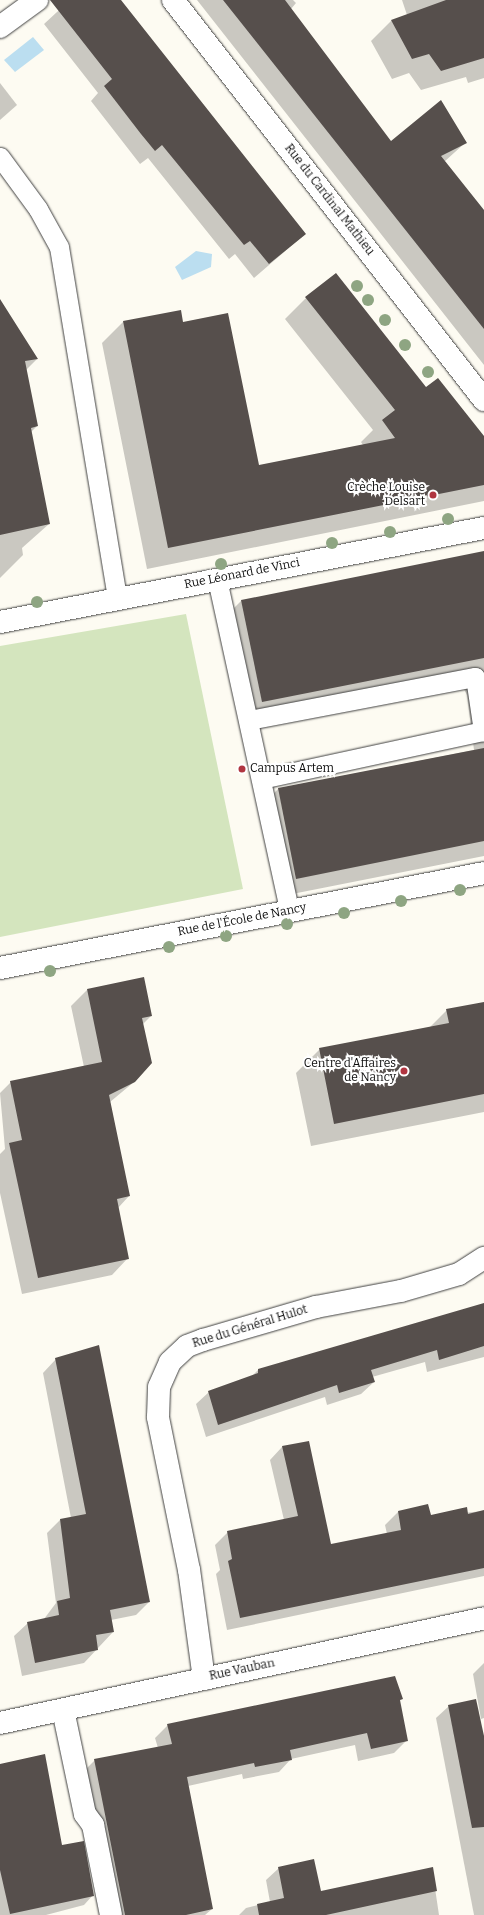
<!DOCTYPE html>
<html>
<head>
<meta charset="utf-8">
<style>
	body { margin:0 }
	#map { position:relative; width:484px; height:1915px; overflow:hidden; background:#fdfbf2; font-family:Bitter,serif }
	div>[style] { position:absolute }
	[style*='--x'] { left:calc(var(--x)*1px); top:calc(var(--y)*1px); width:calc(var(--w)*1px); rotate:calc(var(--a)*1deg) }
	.green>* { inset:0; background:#d4e5be }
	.water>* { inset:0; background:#bbdef0 }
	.shadow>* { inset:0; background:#0003 }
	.building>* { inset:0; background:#564f4c }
	.roads { filter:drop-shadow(0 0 1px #414141) drop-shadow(0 0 1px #414141) }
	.service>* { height:19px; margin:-9.5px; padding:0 9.5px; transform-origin:9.5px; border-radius:9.5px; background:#fff }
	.minor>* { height:22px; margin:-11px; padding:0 11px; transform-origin:11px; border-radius:11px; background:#fff }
	.tertiary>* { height:22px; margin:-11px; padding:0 11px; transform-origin:11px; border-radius:11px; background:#fff }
	.trees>* { width:12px; height:12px; margin:-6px; border-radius:50%; background:#8ea582 }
	.dots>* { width:11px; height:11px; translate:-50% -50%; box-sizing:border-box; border:2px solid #fff; border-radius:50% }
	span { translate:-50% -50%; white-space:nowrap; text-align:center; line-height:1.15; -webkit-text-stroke:4px #fff; paint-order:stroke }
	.street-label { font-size:12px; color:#0e0e0e }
	.poi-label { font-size:12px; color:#0e0e0e }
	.right { translate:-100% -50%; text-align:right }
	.left { translate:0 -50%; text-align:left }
</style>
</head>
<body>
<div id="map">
	<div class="green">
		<i style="clip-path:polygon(186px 614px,243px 889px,0 937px,0 646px)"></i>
	</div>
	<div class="water">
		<i style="clip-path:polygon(33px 37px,44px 50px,15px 72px,4px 60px)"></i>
		<i style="clip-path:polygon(196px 251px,212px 254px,211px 267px,182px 280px,175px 267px)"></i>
	</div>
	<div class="shadow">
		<i style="clip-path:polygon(70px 0,119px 0,305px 234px,254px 278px,235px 254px,229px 259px,148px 158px,140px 164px,91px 101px,98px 93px,44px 24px)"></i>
		<i style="clip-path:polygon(197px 0,293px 0,296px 3px,291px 9px,391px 143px,465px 143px,444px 162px,484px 212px,484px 365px)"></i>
		<i style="clip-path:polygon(402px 0,484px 0,484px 78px,468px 83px,466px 77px,421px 90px,409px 73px,392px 79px,371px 41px,391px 21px,407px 15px)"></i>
		<i style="clip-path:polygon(0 83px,17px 105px,0 120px)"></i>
		<i style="clip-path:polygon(306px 298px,484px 438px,484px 501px,147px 569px,102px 343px,123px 322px,182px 323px,258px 466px,363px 445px,361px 442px,373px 430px,285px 319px)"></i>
		<i style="clip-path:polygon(0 301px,37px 359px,26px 370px,37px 426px,31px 432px,49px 524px,22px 548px,23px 555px,0 578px)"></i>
		<i style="clip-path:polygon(484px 552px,484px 856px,277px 897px,259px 809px,278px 789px,474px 750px,467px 695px,458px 678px,242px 721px,222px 620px,241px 601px)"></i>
		<i style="clip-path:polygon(87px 990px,151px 1016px,143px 1024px,134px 1082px,110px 1102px,129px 1196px,118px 1208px,128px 1258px,112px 1275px,22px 1294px,0 1193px,0 1154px,5px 1149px,0 1093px,11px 1082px,84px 1067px,71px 1006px)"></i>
		<i style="clip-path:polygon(484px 1003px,484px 1112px,311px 1146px,296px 1073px,320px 1049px,429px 1028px,447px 1010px)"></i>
		<i style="clip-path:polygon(484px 1304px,484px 1357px,427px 1372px,425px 1362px,372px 1377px,374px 1382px,361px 1394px,327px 1405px,325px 1397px,206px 1437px,196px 1404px,209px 1392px,252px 1376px,258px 1370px)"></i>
		<i style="clip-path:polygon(56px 1359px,149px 1602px,136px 1615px,111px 1620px,113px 1632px,84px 1663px,22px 1676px,14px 1636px,28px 1623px,44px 1619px,56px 1603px,47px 1533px,60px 1520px,71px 1518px,43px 1373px)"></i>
		<i style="clip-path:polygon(308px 1442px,330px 1545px,387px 1534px,385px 1525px,398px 1512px,427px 1505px,430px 1516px,484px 1511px,484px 1576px,227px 1630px,216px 1574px,220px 1570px,215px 1545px,228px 1532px,284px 1520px,270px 1460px,282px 1447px)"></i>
		<i style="clip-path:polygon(484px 1663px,484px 1718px,481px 1719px,473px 1674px)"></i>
		<i style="clip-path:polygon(402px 1699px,399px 1701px,407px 1740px,394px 1753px,358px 1761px,355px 1745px,291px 1759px,279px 1772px,243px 1779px,242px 1774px,188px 1786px,212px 1909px,205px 1915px,111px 1915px,82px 1773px,95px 1760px,158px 1748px,155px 1738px,168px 1725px)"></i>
		<i style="clip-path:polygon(449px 1706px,484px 1741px,484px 1915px,474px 1915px,436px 1718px)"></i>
		<i style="clip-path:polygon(0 1764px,93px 1895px,84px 1905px,46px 1915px,0 1915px)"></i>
		<i style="clip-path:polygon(279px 1868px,320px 1892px,432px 1868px,439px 1915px,239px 1915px,246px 1908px,270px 1902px,266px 1880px)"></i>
	</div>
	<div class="building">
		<i style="clip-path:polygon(50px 0,121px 0,306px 234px,269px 264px,250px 241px,244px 245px,162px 145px,155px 151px,141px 134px,104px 86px,112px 79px)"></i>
		<i style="clip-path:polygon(223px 0,285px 0,391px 141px,441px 100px,467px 143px,441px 156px,484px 210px,484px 329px)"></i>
		<i style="clip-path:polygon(446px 0,484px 0,484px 58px,441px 71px,429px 54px,412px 59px,391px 20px)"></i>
		<i style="clip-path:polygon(336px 273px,426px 387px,438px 378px,484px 436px,484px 485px,168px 548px,123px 321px,181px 310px,183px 322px,228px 313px,259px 465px,395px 438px,382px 420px,395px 410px,305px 297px)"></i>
		<i style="clip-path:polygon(0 299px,38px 359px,25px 361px,38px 426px,31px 428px,50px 524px,0 535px)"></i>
		<i style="clip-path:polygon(484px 551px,484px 658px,262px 702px,241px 600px)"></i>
		<i style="clip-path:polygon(484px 748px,484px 841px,296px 879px,278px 788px)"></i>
		<i style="clip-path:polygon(144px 977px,152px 1016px,142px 1018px,152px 1063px,135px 1082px,109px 1095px,130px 1196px,117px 1199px,129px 1259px,38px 1278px,9px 1143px,22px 1140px,10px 1081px,102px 1062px,87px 989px)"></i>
		<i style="clip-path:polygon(484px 1002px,484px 1094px,334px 1124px,319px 1048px,449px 1023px,446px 1009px)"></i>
		<i style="clip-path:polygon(484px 1303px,484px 1346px,439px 1360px,437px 1350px,371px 1370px,375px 1382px,339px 1393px,337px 1385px,218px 1425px,208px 1391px,258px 1373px,258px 1369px)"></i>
		<i style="clip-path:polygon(99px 1345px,150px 1602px,110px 1610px,114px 1632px,96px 1635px,98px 1650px,35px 1663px,27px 1622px,59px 1615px,57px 1601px,70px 1598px,60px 1519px,86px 1514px,55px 1358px)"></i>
		<i style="clip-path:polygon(309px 1441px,331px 1544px,401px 1530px,398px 1511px,428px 1504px,431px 1515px,467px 1507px,468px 1514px,484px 1510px,484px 1568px,240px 1618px,228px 1561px,232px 1559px,227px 1531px,298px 1516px,282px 1446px)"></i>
		<i style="clip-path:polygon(395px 1676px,403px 1699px,400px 1700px,408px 1741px,371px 1749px,367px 1733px,290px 1750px,292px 1760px,255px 1767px,254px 1763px,187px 1777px,213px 1909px,186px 1915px,125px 1915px,94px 1759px,172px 1744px,167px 1724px)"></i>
		<i style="clip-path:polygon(476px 1699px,484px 1736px,484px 1827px,472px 1828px,448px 1705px)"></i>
		<i style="clip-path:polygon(45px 1754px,62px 1845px,84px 1841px,94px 1896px,10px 1914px,0 1870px,0 1764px)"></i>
		<i style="clip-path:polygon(314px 1859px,321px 1891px,433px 1867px,437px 1891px,326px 1915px,259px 1915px,257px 1904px,284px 1898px,278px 1867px)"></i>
	</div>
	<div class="roads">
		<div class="service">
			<i style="--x:0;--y:157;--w:64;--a:53.8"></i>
			<i style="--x:38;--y:209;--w:43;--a:61.1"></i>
			<i style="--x:59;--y:247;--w:356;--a:80.6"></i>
			<i style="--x:217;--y:579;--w:339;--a:77.7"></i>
			<i style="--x:249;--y:720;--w:230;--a:-10.8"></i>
			<i style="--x:475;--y:677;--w:55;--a:81.6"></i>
			<i style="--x:483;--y:731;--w:227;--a:167.8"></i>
		</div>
		<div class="minor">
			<i style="--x:173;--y:0;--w:507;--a:52.13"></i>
			<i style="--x:0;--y:27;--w:46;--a:-36.1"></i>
			<i style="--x:0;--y:622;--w:493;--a:-11"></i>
			<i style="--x:0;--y:968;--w:493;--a:-11.1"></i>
			<i style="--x:204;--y:1679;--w:110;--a:-97.8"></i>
			<i style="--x:189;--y:1570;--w:156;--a:-101.5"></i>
			<i style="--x:158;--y:1417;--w:30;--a:-88"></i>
			<i style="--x:159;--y:1387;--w:27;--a:-66"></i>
			<i style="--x:170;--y:1362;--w:23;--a:-43"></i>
			<i style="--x:187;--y:1346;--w:17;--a:-21"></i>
			<i style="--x:203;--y:1340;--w:118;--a:-16.3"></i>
			<i style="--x:316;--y:1307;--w:86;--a:-10.7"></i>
			<i style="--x:401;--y:1291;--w:60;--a:-16.3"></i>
			<i style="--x:459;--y:1274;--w:30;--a:-33"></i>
			<i style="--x:63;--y:1710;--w:106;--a:78.1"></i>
			<i style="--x:85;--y:1814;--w:14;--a:54"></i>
			<i style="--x:93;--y:1825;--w:92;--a:78.7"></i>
		</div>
		<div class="tertiary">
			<i style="--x:0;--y:1723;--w:495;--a:-12.2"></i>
		</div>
	</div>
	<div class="trees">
		<i style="left:357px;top:286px"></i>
		<i style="left:368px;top:300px"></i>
		<i style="left:385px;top:320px"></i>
		<i style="left:405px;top:345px"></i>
		<i style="left:428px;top:372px"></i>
		<i style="left:448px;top:519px"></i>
		<i style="left:390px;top:532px"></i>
		<i style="left:332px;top:543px"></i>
		<i style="left:221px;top:564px"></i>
		<i style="left:37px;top:602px"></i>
		<i style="left:460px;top:890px"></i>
		<i style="left:401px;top:901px"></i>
		<i style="left:344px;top:913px"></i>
		<i style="left:287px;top:924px"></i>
		<i style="left:226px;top:936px"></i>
		<i style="left:169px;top:947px"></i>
		<i style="left:50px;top:971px"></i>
	</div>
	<div class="dots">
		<i style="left:433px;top:495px;background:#b03540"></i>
		<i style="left:242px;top:769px;background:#b03540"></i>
		<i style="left:404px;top:1071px;background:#b03540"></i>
	</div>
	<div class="street-label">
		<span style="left:329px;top:200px;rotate:52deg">Rue du Cardinal Mathieu</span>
		<span style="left:242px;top:574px;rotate:-11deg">Rue Léonard de Vinci</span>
		<span style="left:242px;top:920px;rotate:-11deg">Rue de l'École de Nancy</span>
		<span style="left:250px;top:1327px;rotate:-17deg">Rue du Général Hulot</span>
		<span style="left:242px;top:1670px;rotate:-12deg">Rue Vauban</span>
	</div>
	<div class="poi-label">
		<span class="right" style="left:425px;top:495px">Crèche Louise<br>Delsart</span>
		<span class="left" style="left:250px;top:769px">Campus Artem</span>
		<span class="right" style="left:396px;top:1071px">Centre d'Affaires<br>de Nancy</span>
	</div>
</div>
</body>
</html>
